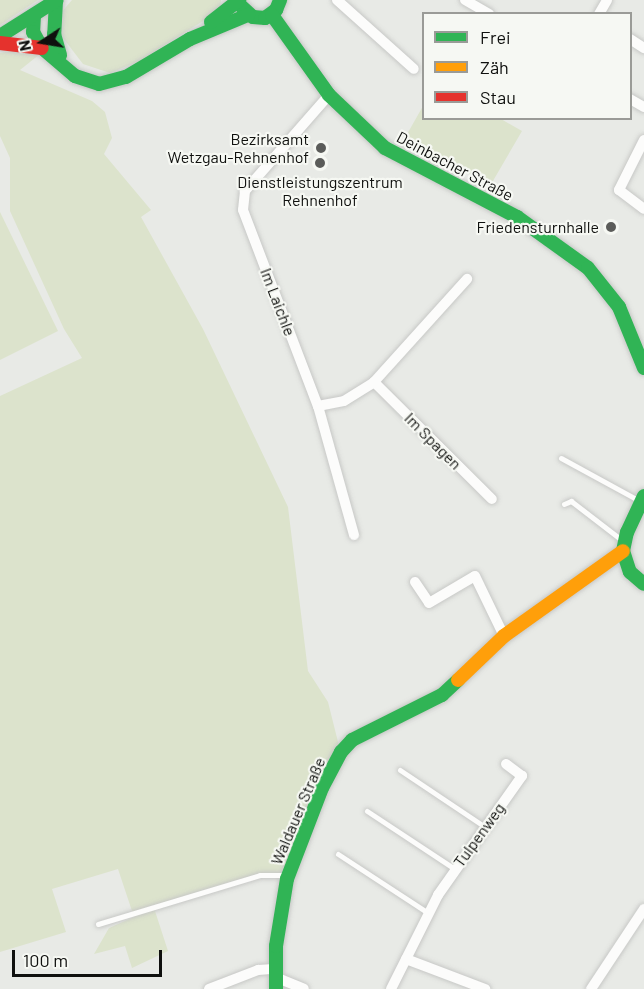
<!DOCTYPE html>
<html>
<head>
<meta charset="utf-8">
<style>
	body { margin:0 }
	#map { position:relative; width:644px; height:989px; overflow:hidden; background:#e8eae6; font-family:Barlow,sans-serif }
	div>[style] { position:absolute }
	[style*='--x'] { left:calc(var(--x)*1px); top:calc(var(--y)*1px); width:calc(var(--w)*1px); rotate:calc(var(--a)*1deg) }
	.green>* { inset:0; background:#dce3cc }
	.roads { filter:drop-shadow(0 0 2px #c7c8c6) drop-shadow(0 0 2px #c7c8c6) }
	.lane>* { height:5px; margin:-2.5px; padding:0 2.5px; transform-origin:2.5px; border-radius:2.5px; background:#fcfcfb }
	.street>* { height:10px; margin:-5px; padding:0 5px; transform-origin:5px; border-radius:5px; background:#fcfcfb }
	.fast>* { height:14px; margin:-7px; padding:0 7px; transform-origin:7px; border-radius:7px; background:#30b455 }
	.slow>* { height:14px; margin:-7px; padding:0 7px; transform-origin:7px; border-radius:7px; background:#ff9f0a }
	.jam>* { height:14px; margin:-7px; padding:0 7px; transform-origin:7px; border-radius:7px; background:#e5322d }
	.dots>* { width:16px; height:16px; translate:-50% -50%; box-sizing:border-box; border:3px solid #f6f8f3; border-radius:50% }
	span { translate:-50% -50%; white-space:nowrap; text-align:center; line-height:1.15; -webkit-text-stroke:4.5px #f6f8f3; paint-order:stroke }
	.poi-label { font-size:16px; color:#0f100e }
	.right { translate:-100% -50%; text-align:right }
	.street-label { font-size:16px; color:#0f100e }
	.legend { position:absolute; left:422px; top:12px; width:210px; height:108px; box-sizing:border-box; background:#f6f8f3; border:2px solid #9a9b97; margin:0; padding:8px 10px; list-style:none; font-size:18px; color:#0f100e }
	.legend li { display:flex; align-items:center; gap:12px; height:30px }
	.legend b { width:30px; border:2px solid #9a9b97 }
	.north { position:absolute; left:12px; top:12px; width:60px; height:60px; -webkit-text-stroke:4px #f6f8f3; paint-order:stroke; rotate:258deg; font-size:16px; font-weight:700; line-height:24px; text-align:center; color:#0f100e }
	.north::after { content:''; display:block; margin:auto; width:21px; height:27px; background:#0f100e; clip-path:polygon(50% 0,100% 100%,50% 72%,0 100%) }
	.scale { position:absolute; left:12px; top:950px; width:150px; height:27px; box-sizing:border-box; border:3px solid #0f100e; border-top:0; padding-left:8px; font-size:18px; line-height:21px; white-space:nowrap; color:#0f100e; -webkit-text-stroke:4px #f6f8f3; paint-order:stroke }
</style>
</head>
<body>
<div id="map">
	<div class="green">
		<i style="clip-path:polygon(0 0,38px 0,0 25px)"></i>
		<i style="clip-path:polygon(72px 0,221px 0,219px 11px,139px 61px,110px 73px,83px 64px,60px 34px,60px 14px)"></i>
		<i style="clip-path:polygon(17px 50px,40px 54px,20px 70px,92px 101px,105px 112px,112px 138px,104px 154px,151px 210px,141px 217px,203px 329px,288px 507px,308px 671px,328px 702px,339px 746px,281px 875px,255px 878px,154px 908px,168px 951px,132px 968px,125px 946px,94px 954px,109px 928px,134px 917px,118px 869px,52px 889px,66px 932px,0 952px,0 396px,82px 358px,64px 329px,10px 211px,10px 158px,0 136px,0 53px)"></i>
		<i style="clip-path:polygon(423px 106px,424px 118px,501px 119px,522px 131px,490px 186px,406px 136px)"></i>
		<i style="clip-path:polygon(0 212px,58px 331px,0 360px)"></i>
	</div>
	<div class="roads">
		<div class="lane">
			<i style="--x:561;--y:458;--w:90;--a:28.6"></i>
			<i style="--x:564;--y:504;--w:8;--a:-23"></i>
			<i style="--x:571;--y:501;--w:66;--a:37.6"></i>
			<i style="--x:400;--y:770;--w:102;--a:33.8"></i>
			<i style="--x:367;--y:811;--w:105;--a:33.4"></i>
			<i style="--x:338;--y:854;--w:108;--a:33.2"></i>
			<i style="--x:98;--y:924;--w:169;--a:-16.8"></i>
			<i style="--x:260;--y:875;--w:26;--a:0"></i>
		</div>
		<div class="street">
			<i style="--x:337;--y:0;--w:103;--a:41.9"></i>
			<i style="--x:465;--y:0;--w:28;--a:30"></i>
			<i style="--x:599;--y:14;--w:16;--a:-60"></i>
			<i style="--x:630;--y:39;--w:17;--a:33"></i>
			<i style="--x:329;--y:95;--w:128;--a:131.2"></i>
			<i style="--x:245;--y:191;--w:19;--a:96"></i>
			<i style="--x:243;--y:210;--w:210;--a:69.1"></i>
			<i style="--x:318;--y:406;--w:134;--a:74.4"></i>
			<i style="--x:630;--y:99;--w:16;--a:30"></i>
			<i style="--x:644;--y:140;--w:56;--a:116.6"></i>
			<i style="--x:619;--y:190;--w:31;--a:37"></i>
			<i style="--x:374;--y:382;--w:139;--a:-47.9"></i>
			<i style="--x:318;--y:406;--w:26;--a:-11"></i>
			<i style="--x:344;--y:401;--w:36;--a:-32"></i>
			<i style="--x:374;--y:382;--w:166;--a:44.8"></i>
			<i style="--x:415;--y:582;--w:25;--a:56"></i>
			<i style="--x:429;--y:603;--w:53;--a:-30.4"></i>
			<i style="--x:475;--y:576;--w:67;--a:64.2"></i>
			<i style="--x:406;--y:959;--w:85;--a:20.8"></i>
			<i style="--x:275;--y:977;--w:31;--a:22"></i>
			<i style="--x:209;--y:989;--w:53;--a:-21.2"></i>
			<i style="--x:258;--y:970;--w:16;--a:-4"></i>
			<i style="--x:391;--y:989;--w:105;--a:-63.4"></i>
			<i style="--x:438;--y:895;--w:146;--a:-54.8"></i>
			<i style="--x:522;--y:776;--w:20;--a:-143"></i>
			<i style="--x:591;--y:989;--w:96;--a:-56.5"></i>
		</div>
		<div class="fast">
			<i style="--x:56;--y:1;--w:33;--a:93"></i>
			<i style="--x:54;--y:34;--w:22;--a:74"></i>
			<i style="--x:241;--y:6;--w:16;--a:43"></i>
			<i style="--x:253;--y:17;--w:12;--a:5"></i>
			<i style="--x:265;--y:18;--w:14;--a:-36"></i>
			<i style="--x:276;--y:10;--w:11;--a:-68"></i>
			<i style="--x:34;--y:15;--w:17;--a:93"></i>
			<i style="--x:33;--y:32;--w:18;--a:61"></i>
			<i style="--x:42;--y:48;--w:43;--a:40.3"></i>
			<i style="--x:75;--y:76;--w:25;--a:18"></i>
			<i style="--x:99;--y:84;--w:28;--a:-15"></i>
			<i style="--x:126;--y:77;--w:74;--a:-30.7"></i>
			<i style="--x:190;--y:39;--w:63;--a:-22.5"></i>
			<i style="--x:272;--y:15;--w:98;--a:54.5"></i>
			<i style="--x:329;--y:95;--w:77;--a:43.4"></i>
			<i style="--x:385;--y:148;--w:149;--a:27.6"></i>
			<i style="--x:517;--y:217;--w:87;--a:35.7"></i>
			<i style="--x:588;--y:268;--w:50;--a:51.5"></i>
			<i style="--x:619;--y:307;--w:66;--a:67.7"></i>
			<i style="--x:211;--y:22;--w:36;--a:-38"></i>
			<i style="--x:0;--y:36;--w:67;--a:-32.3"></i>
			<i style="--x:644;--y:496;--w:40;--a:115"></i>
			<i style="--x:627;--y:532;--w:19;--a:102"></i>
			<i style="--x:623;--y:551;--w:22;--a:72"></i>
			<i style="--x:630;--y:572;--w:18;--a:41"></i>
			<i style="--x:276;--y:989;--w:43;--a:-90"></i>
			<i style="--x:276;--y:946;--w:68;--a:-80.7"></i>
			<i style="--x:287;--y:879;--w:97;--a:-69"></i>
			<i style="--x:322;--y:788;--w:41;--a:-62.2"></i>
			<i style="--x:341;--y:752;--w:16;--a:-47"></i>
			<i style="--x:352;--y:740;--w:101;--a:-26.6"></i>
			<i style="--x:442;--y:695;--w:22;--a:-43"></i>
		</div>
		<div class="slow">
			<i style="--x:458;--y:680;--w:64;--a:-43.7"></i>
			<i style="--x:504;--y:636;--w:146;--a:-35.5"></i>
		</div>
		<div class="jam">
			<i style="--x:0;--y:43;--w:42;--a:6.8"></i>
		</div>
	</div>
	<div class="dots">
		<i style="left:321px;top:148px;background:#5b5c5a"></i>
		<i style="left:320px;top:163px;background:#5b5c5a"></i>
		<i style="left:611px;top:227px;background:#5b5c5a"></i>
	</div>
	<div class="poi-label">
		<span class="right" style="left:309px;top:148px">Bezirksamt<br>Wetzgau-Rehnenhof</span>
		<span style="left:320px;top:191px">Dienstleistungszentrum<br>Rehnenhof</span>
		<span class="right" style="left:599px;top:227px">Friedensturnhalle</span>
	</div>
	<div class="street-label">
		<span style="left:455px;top:166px;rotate:28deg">Deinbacher Straße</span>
		<span style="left:278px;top:302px;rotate:69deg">Im Laichle</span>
		<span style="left:433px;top:441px;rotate:45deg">Im Spagen</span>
		<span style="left:298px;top:811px;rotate:-67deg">Waldauer Straße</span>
		<span style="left:479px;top:835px;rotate:-54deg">Tulpenweg</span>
	</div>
	<ul class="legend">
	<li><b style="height:8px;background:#30b455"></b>Frei</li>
	<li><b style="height:8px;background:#ff9f0a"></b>Zäh</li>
	<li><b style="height:8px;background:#e5322d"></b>Stau</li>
	</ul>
	<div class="north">N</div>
	<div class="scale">100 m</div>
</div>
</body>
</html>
